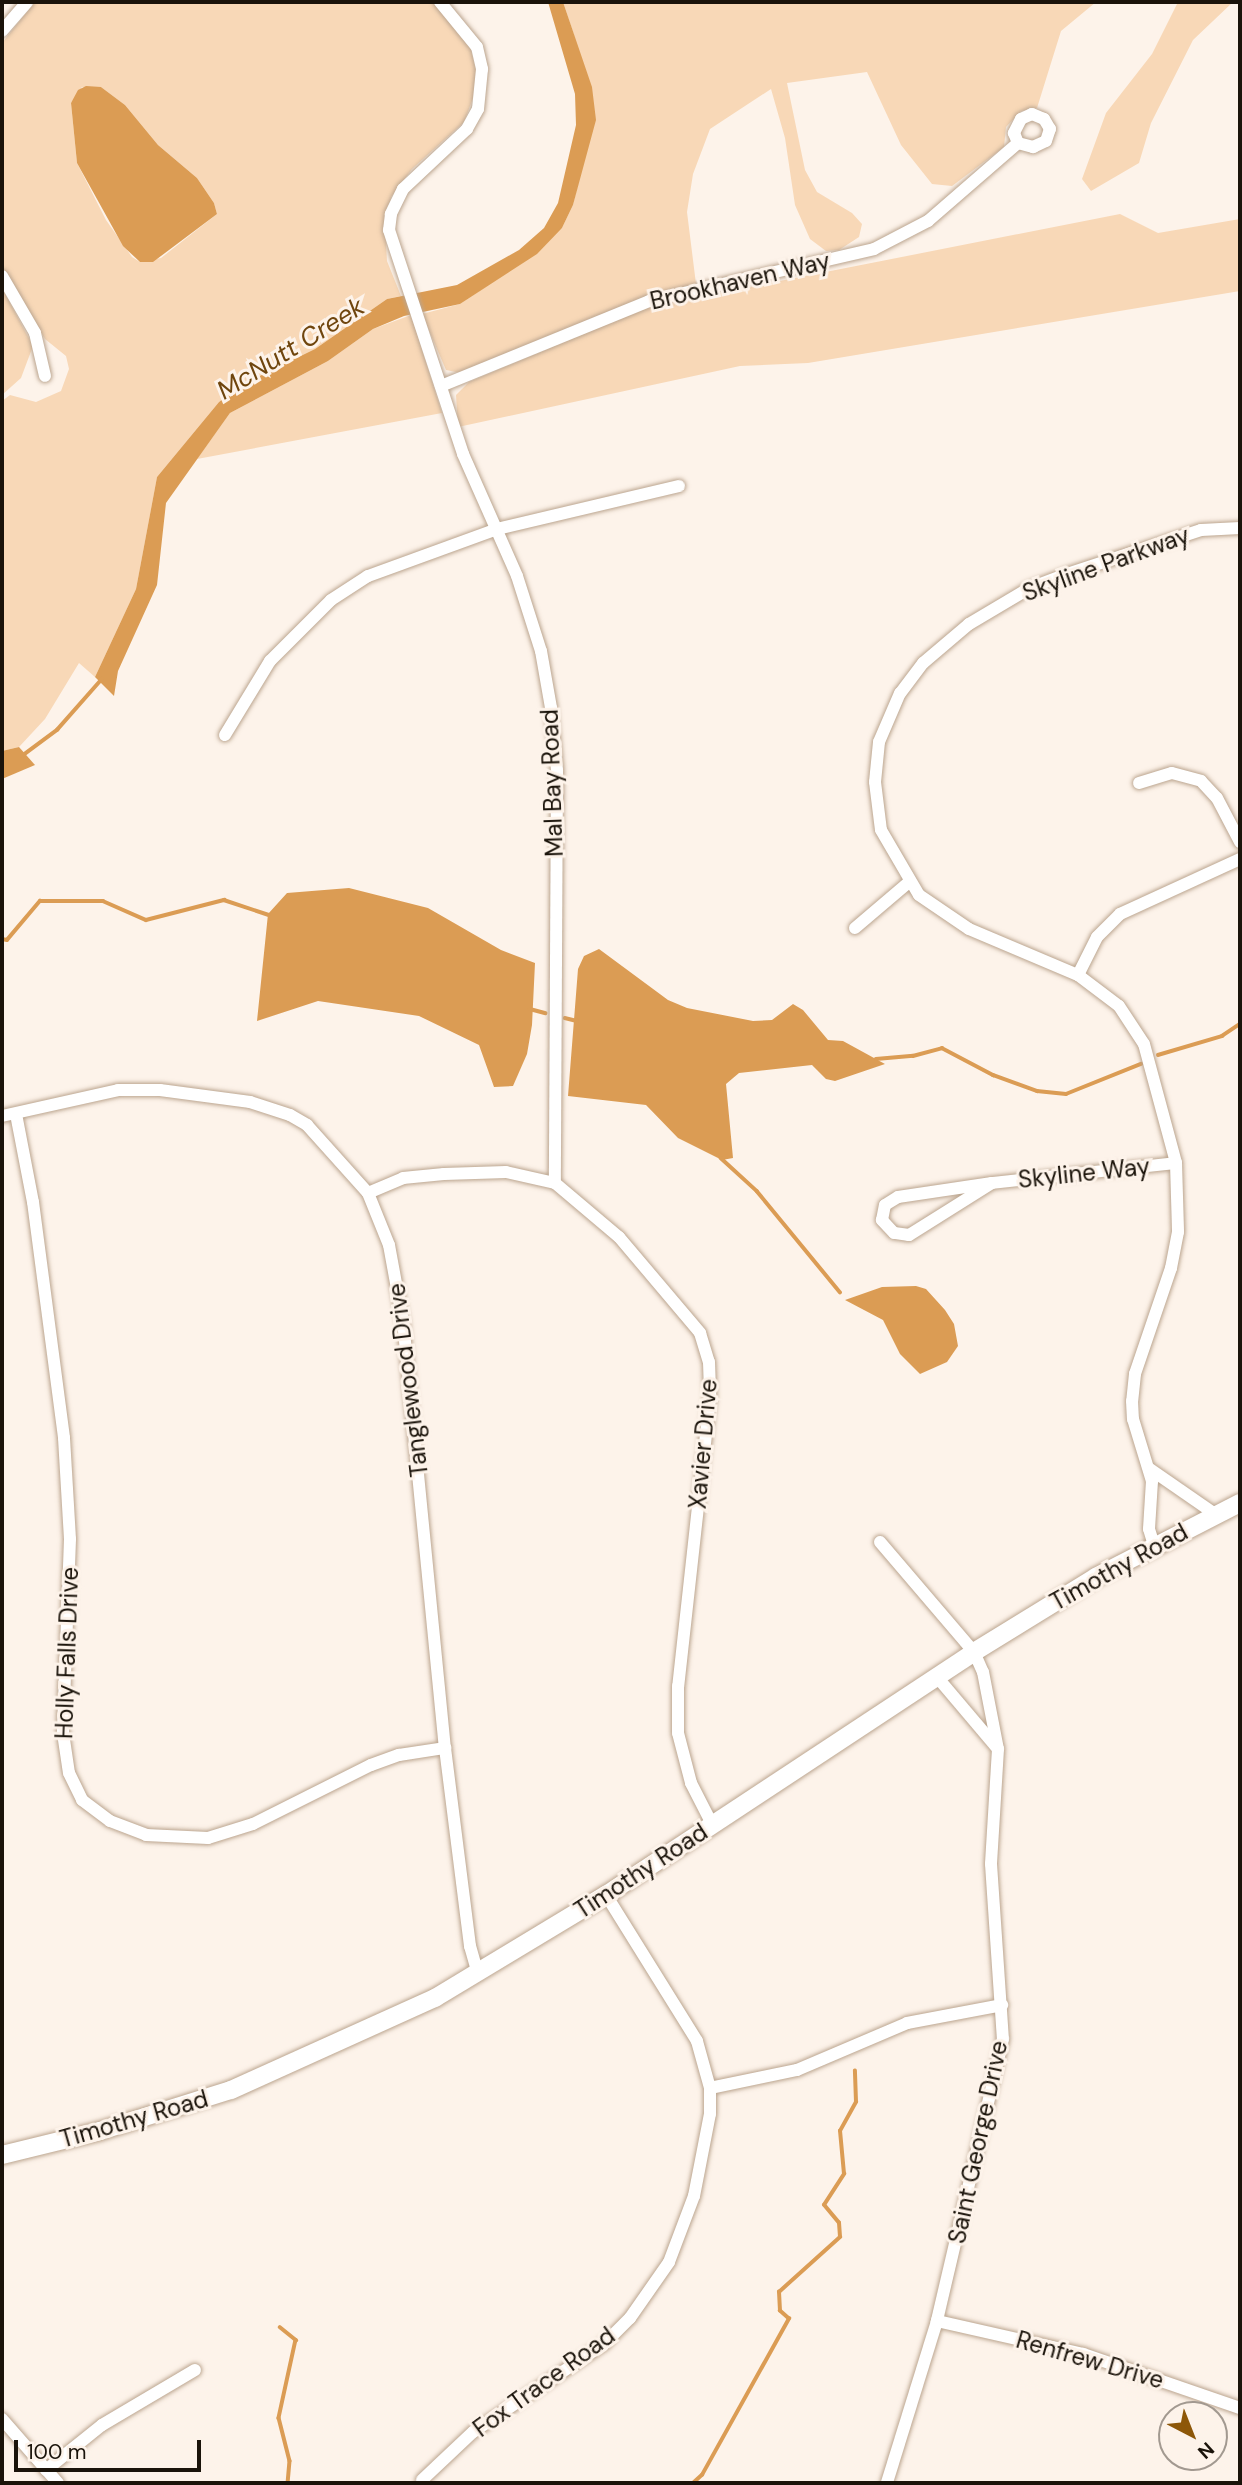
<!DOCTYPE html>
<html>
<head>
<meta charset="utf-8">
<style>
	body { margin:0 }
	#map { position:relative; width:1242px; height:2485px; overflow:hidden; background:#fdf3ea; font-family:"DM Sans",sans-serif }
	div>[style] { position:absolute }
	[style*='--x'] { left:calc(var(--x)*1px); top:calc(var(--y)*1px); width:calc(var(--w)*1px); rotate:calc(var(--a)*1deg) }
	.green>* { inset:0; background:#f8d8b7 }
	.water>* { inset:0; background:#db9c54 }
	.stream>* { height:3.5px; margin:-1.75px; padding:0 1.75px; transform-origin:1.75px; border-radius:1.75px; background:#db9c54 }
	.roads { filter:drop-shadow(0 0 2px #bba58f) drop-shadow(0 0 2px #bba58f) }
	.minor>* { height:12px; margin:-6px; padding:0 6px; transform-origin:6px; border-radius:6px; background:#fff }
	.secondary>* { height:18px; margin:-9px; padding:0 9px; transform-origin:9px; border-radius:9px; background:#fff }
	span { translate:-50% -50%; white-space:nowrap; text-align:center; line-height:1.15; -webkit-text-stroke:6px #fdf3ea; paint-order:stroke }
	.street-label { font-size:24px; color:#1a130a }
	.water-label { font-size:26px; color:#6f450d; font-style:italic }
	.frame { position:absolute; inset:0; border:4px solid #1a130a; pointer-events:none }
	.north { position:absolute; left:1158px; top:2401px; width:70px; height:70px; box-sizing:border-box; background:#fdf3ea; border:2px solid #a29990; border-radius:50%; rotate:138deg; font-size:19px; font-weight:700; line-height:28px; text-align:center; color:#1a130a }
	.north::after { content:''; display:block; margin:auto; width:24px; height:32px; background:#8d5708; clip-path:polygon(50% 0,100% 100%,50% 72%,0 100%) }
	.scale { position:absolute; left:14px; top:2440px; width:187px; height:32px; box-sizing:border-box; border:4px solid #1a130a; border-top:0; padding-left:9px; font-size:21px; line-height:24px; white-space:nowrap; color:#1a130a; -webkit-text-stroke:5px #fdf3ea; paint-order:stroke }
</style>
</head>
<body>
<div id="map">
	<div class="green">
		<i style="clip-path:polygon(evenodd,35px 2px,434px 2px,468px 39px,479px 82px,464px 122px,412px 169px,391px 197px,385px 226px,387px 261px,401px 296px,387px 299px,315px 349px,243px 384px,219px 402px,157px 477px,136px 589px,95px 677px,79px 663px,45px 719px,19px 747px,2px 751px,2px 401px,10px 395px,36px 402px,61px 391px,69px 369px,66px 356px,45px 339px,2px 266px,2px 43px,35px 2px,82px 87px,101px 87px,125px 105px,158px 145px,197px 178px,214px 203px,217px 214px,161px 258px,140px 262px,132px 257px,106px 220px,77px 163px,71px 103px,82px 87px)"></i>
		<i style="clip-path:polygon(563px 2px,1096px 2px,1061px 31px,1037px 108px,1021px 111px,1006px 127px,1004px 147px,952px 186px,932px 184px,901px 145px,867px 72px,787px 83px,805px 170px,817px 192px,852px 213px,862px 224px,859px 237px,839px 250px,826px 251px,810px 239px,795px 205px,785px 138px,771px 89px,710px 129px,693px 174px,687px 212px,696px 284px,461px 373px,446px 370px,422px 314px,460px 304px,494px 281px,562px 228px,573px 205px,581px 172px,574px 35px)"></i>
		<i style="clip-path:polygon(1178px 2px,1233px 2px,1193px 40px,1151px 123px,1139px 163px,1091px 191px,1082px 179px,1106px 113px,1152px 54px)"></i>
		<i style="clip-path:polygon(1120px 214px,1158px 233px,1240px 219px,1240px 291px,808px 363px,740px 366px,458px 427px,456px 395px,469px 382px,648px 307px)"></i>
		<i style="clip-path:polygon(2px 288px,33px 346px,21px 378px,2px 395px)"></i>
		<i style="clip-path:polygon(411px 315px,442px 413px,197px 459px,230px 413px,328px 361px,373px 329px)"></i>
	</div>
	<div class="water">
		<i style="clip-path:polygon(548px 2px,563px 2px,592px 87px,596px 120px,573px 205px,562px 228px,537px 254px,460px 304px,404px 316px,373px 329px,328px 361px,230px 413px,166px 503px,157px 585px,118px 671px,114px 696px,95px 677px,136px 589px,157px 477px,219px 402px,243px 384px,315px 349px,387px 299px,457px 285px,519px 250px,544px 228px,558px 203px,576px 125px,575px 94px)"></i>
		<i style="clip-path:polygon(86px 86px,101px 87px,125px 105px,158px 145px,197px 178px,214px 203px,217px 214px,153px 262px,140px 262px,123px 246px,77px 163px,71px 103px,78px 90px)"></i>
		<i style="clip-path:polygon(19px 747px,35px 765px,2px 779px,2px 751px)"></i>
		<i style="clip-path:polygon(349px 888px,428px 908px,501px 950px,535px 963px,532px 1025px,527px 1054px,513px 1086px,494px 1087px,479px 1045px,419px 1016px,318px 1001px,257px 1021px,268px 914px,287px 893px)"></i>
		<i style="clip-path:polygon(599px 949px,668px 1000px,687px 1008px,753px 1021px,772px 1020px,793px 1004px,803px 1010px,828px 1040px,843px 1041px,885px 1064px,835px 1081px,826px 1079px,812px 1065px,739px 1073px,726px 1084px,733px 1158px,722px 1160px,678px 1138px,646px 1105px,568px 1096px,578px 969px,584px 956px)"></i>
		<i style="clip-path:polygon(916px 1286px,926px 1289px,945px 1310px,954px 1324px,958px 1346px,947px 1362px,920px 1374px,900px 1354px,883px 1320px,845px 1300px,882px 1287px)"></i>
	</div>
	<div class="stream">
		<i style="--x:22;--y:756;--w:44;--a:-36.6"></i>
		<i style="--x:57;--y:730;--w:68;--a:-48.6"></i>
		<i style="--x:2;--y:939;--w:5;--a:11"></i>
		<i style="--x:7;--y:940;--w:51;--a:-49.8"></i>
		<i style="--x:40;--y:901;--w:63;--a:0"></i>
		<i style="--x:103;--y:901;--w:47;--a:23.8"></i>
		<i style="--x:146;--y:920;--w:81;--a:-14.4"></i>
		<i style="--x:224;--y:900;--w:47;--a:18.4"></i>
		<i style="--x:530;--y:1009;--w:16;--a:15"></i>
		<i style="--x:565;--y:1018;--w:12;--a:14"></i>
		<i style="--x:1158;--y:1055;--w:67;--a:-16.5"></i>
		<i style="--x:1222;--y:1036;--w:22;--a:-34"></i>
		<i style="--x:876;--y:1059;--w:37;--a:-5"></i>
		<i style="--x:913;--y:1056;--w:30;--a:-15"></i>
		<i style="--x:942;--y:1048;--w:58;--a:27.9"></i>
		<i style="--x:993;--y:1075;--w:47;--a:20"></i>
		<i style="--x:1037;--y:1091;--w:29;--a:6"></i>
		<i style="--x:1066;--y:1094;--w:81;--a:-21.8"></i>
		<i style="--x:721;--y:1158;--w:49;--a:42.5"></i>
		<i style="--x:757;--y:1191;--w:131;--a:50.6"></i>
		<i style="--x:280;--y:2327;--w:21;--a:39"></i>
		<i style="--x:296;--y:2340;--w:80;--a:102.3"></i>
		<i style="--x:279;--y:2418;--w:44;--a:75.7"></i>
		<i style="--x:290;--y:2461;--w:22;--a:95"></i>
		<i style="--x:693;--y:2483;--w:12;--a:-42"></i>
		<i style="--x:702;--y:2475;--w:179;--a:-60.9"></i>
		<i style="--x:789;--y:2319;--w:12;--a:-138"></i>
		<i style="--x:780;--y:2311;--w:19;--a:-93"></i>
		<i style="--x:779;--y:2292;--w:82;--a:-42"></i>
		<i style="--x:840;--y:2237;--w:14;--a:-94"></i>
		<i style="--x:839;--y:2223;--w:23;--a:-130"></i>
		<i style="--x:824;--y:2205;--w:37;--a:-57"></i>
		<i style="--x:844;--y:2174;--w:43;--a:-95.3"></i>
		<i style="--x:840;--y:2131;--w:33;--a:-61"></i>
		<i style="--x:856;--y:2102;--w:31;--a:-92"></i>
	</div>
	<div class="roads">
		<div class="minor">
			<i style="--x:440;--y:2;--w:58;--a:50.6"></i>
			<i style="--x:477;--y:47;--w:23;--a:77"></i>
			<i style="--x:482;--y:69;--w:40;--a:95.7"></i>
			<i style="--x:478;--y:109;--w:23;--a:119"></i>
			<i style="--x:467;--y:129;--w:88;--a:136.8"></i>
			<i style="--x:403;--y:189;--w:28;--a:116"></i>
			<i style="--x:391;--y:214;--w:16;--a:97"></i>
			<i style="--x:389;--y:230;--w:236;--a:71.7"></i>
			<i style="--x:463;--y:454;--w:133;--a:66.1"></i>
			<i style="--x:517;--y:576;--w:79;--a:72.3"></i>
			<i style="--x:541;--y:651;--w:58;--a:80"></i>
			<i style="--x:551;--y:708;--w:62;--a:84.5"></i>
			<i style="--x:557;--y:770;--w:413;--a:90.3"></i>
			<i style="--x:2;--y:31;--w:38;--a:-49"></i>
			<i style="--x:2;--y:276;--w:66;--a:59.9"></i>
			<i style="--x:35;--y:333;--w:44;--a:76.9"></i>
			<i style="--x:441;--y:386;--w:225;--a:-22.2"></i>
			<i style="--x:649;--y:301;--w:231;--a:-13"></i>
			<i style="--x:874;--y:249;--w:61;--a:-27.4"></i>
			<i style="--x:928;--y:221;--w:119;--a:-40.9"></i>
			<i style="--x:1018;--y:143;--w:16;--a:15"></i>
			<i style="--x:1033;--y:147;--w:14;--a:-25"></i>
			<i style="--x:1046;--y:141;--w:13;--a:-72"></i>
			<i style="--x:1050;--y:129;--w:12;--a:-121"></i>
			<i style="--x:1044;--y:119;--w:13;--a:-157"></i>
			<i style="--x:1032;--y:114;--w:12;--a:156"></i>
			<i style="--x:1021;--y:119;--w:16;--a:117"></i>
			<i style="--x:1014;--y:133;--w:11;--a:68"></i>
			<i style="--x:1240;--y:528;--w:39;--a:177"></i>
			<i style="--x:1201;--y:530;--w:144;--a:161.8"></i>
			<i style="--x:1064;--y:575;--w:39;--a:159"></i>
			<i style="--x:1028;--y:589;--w:69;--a:149.3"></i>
			<i style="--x:969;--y:624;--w:60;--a:139.7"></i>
			<i style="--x:923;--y:663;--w:38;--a:127"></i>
			<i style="--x:900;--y:693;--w:53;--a:113.2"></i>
			<i style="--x:879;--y:742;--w:40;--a:95.7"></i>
			<i style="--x:875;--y:782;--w:48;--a:82.9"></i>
			<i style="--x:881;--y:830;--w:75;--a:59.7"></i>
			<i style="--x:919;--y:895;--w:60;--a:34.2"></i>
			<i style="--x:969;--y:929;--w:118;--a:22.9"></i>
			<i style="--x:1078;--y:975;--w:42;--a:-63.4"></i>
			<i style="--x:1097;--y:937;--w:33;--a:-45"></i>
			<i style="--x:1120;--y:914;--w:132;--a:-24.6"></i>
			<i style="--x:225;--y:735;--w:87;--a:-58.7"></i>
			<i style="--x:270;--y:661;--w:86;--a:-45"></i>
			<i style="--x:331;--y:600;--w:44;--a:-33"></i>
			<i style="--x:368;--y:576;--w:137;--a:-20"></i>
			<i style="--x:497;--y:529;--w:187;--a:-13.3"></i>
			<i style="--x:1139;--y:783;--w:34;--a:-17"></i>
			<i style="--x:1172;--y:773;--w:30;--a:15"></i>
			<i style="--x:1201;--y:781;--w:23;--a:47"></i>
			<i style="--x:1217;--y:798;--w:50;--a:62.4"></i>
			<i style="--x:855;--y:928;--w:71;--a:-40.4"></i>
			<i style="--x:1078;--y:975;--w:51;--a:37.1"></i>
			<i style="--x:1119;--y:1006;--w:45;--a:56.7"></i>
			<i style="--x:1144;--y:1044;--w:123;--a:74.9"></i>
			<i style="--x:1176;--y:1163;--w:69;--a:88.3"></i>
			<i style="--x:1178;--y:1232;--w:37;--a:101"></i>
			<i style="--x:1171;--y:1268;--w:112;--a:108.8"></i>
			<i style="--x:1135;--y:1374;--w:27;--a:96"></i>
			<i style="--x:1132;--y:1401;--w:18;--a:87"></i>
			<i style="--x:1133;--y:1419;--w:65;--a:73"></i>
			<i style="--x:1152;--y:1481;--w:48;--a:93.6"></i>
			<i style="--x:1149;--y:1529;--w:17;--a:73"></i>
			<i style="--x:16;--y:1114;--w:90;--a:79.1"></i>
			<i style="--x:33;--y:1202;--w:238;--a:82.5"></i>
			<i style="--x:64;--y:1438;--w:101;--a:86.6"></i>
			<i style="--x:70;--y:1539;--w:194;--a:92.1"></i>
			<i style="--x:63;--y:1733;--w:40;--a:81.5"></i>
			<i style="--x:69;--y:1773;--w:30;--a:64"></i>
			<i style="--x:82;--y:1800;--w:35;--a:37"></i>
			<i style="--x:110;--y:1821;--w:39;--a:21"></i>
			<i style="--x:146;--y:1835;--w:62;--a:2.8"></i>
			<i style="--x:208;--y:1838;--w:47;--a:-17.3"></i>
			<i style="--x:253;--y:1824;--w:132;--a:-26.6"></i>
			<i style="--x:371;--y:1765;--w:30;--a:-20"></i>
			<i style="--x:399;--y:1755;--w:47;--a:-8.7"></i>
			<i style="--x:2;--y:1116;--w:119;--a:-12.6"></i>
			<i style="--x:118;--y:1090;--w:42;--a:0"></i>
			<i style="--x:160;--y:1090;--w:91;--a:7.6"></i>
			<i style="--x:250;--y:1102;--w:42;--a:18"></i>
			<i style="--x:290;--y:1115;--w:20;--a:30"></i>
			<i style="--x:307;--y:1125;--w:91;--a:48.1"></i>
			<i style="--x:368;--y:1193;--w:56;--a:68"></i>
			<i style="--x:389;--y:1245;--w:77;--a:79.6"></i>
			<i style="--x:403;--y:1321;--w:429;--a:84.4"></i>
			<i style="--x:445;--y:1748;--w:200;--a:82.8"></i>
			<i style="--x:470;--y:1946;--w:29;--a:74"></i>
			<i style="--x:992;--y:1183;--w:98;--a:147.9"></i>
			<i style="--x:909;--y:1235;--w:15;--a:-172"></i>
			<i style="--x:894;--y:1233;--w:18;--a:-133"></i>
			<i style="--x:882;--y:1220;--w:15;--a:-79"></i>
			<i style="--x:885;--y:1205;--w:15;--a:-32"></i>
			<i style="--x:898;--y:1197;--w:95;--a:-8.5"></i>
			<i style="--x:992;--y:1183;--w:185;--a:-6.2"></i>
			<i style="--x:368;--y:1193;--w:38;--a:-23"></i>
			<i style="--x:403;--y:1178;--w:41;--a:-5.6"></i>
			<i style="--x:444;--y:1174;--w:62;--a:-1.8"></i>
			<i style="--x:506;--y:1172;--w:50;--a:12.7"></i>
			<i style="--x:555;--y:1183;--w:84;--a:40.2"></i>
			<i style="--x:619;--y:1237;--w:126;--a:49.8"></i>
			<i style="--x:700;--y:1333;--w:30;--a:73"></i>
			<i style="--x:709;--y:1362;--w:36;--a:88"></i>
			<i style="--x:710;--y:1398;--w:290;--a:96.3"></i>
			<i style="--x:678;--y:1686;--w:47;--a:90"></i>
			<i style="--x:678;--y:1733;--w:52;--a:75.4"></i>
			<i style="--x:691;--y:1783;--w:46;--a:62.9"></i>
			<i style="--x:1150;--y:1469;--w:79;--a:34.7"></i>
			<i style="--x:880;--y:1542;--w:145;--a:49.5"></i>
			<i style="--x:974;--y:1652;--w:22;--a:66"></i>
			<i style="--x:983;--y:1672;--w:78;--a:79"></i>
			<i style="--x:998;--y:1749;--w:115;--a:93.5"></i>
			<i style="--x:991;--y:1864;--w:175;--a:86.1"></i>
			<i style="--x:1003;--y:2039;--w:290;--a:103.2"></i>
			<i style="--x:937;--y:2321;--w:170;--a:107.2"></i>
			<i style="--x:937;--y:1677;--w:94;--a:49.7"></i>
			<i style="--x:710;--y:2088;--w:89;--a:-11.7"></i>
			<i style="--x:797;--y:2070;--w:120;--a:-23.1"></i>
			<i style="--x:907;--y:2023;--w:97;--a:-10.7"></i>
			<i style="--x:937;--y:2321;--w:150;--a:12.7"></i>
			<i style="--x:1083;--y:2354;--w:166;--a:19"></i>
			<i style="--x:2;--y:2419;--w:85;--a:48.8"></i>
			<i style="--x:46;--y:2470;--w:72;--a:-38.8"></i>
			<i style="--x:102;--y:2425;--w:108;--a:-30.6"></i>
			<i style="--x:422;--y:2480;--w:70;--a:-43.3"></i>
			<i style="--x:473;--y:2432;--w:158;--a:-33.9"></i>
			<i style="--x:604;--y:2344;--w:37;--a:-45"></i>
			<i style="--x:630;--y:2318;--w:68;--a:-55.1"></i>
			<i style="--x:669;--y:2262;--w:71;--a:-69.3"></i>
			<i style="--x:694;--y:2196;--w:84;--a:-79"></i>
			<i style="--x:710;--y:2114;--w:26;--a:-90"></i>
			<i style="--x:710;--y:2088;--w:49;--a:-105.5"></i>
			<i style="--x:697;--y:2041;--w:172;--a:-121.9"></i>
		</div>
		<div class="secondary">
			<i style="--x:2;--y:2155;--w:101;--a:-13.8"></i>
			<i style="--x:100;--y:2131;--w:137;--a:-17.4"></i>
			<i style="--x:231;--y:2090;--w:224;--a:-24.3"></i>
			<i style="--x:435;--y:1998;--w:200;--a:-31.1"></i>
			<i style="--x:606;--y:1895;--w:441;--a:-33.4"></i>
			<i style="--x:974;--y:1652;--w:143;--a:-31.6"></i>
			<i style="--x:1096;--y:1577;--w:162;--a:-27.2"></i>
		</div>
	</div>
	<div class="street-label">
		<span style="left:740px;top:281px;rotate:-13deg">Brookhaven Way</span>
		<span style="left:1106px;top:564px;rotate:-20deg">Skyline Parkway</span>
		<span style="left:552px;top:783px;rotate:-92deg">Mal Bay Road</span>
		<span style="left:1084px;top:1173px;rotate:-6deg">Skyline Way</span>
		<span style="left:408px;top:1380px;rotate:-97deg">Tanglewood Drive</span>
		<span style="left:703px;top:1444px;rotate:-85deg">Xavier Drive</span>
		<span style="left:1119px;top:1567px;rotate:-29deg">Timothy Road</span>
		<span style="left:67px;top:1653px;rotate:-88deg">Holly Falls Drive</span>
		<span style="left:641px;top:1871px;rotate:-33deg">Timothy Road</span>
		<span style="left:134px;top:2119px;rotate:-16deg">Timothy Road</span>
		<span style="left:978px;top:2142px;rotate:-78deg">Saint George Drive</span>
		<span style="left:1090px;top:2360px;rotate:16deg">Renfrew Drive</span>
		<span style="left:544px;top:2382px;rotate:-36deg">Fox Trace Road</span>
	</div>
	<div class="water-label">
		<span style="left:291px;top:349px;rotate:-32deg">McNutt Creek</span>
	</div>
	<div class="frame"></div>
	<div class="north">N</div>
	<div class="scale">100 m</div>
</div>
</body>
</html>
